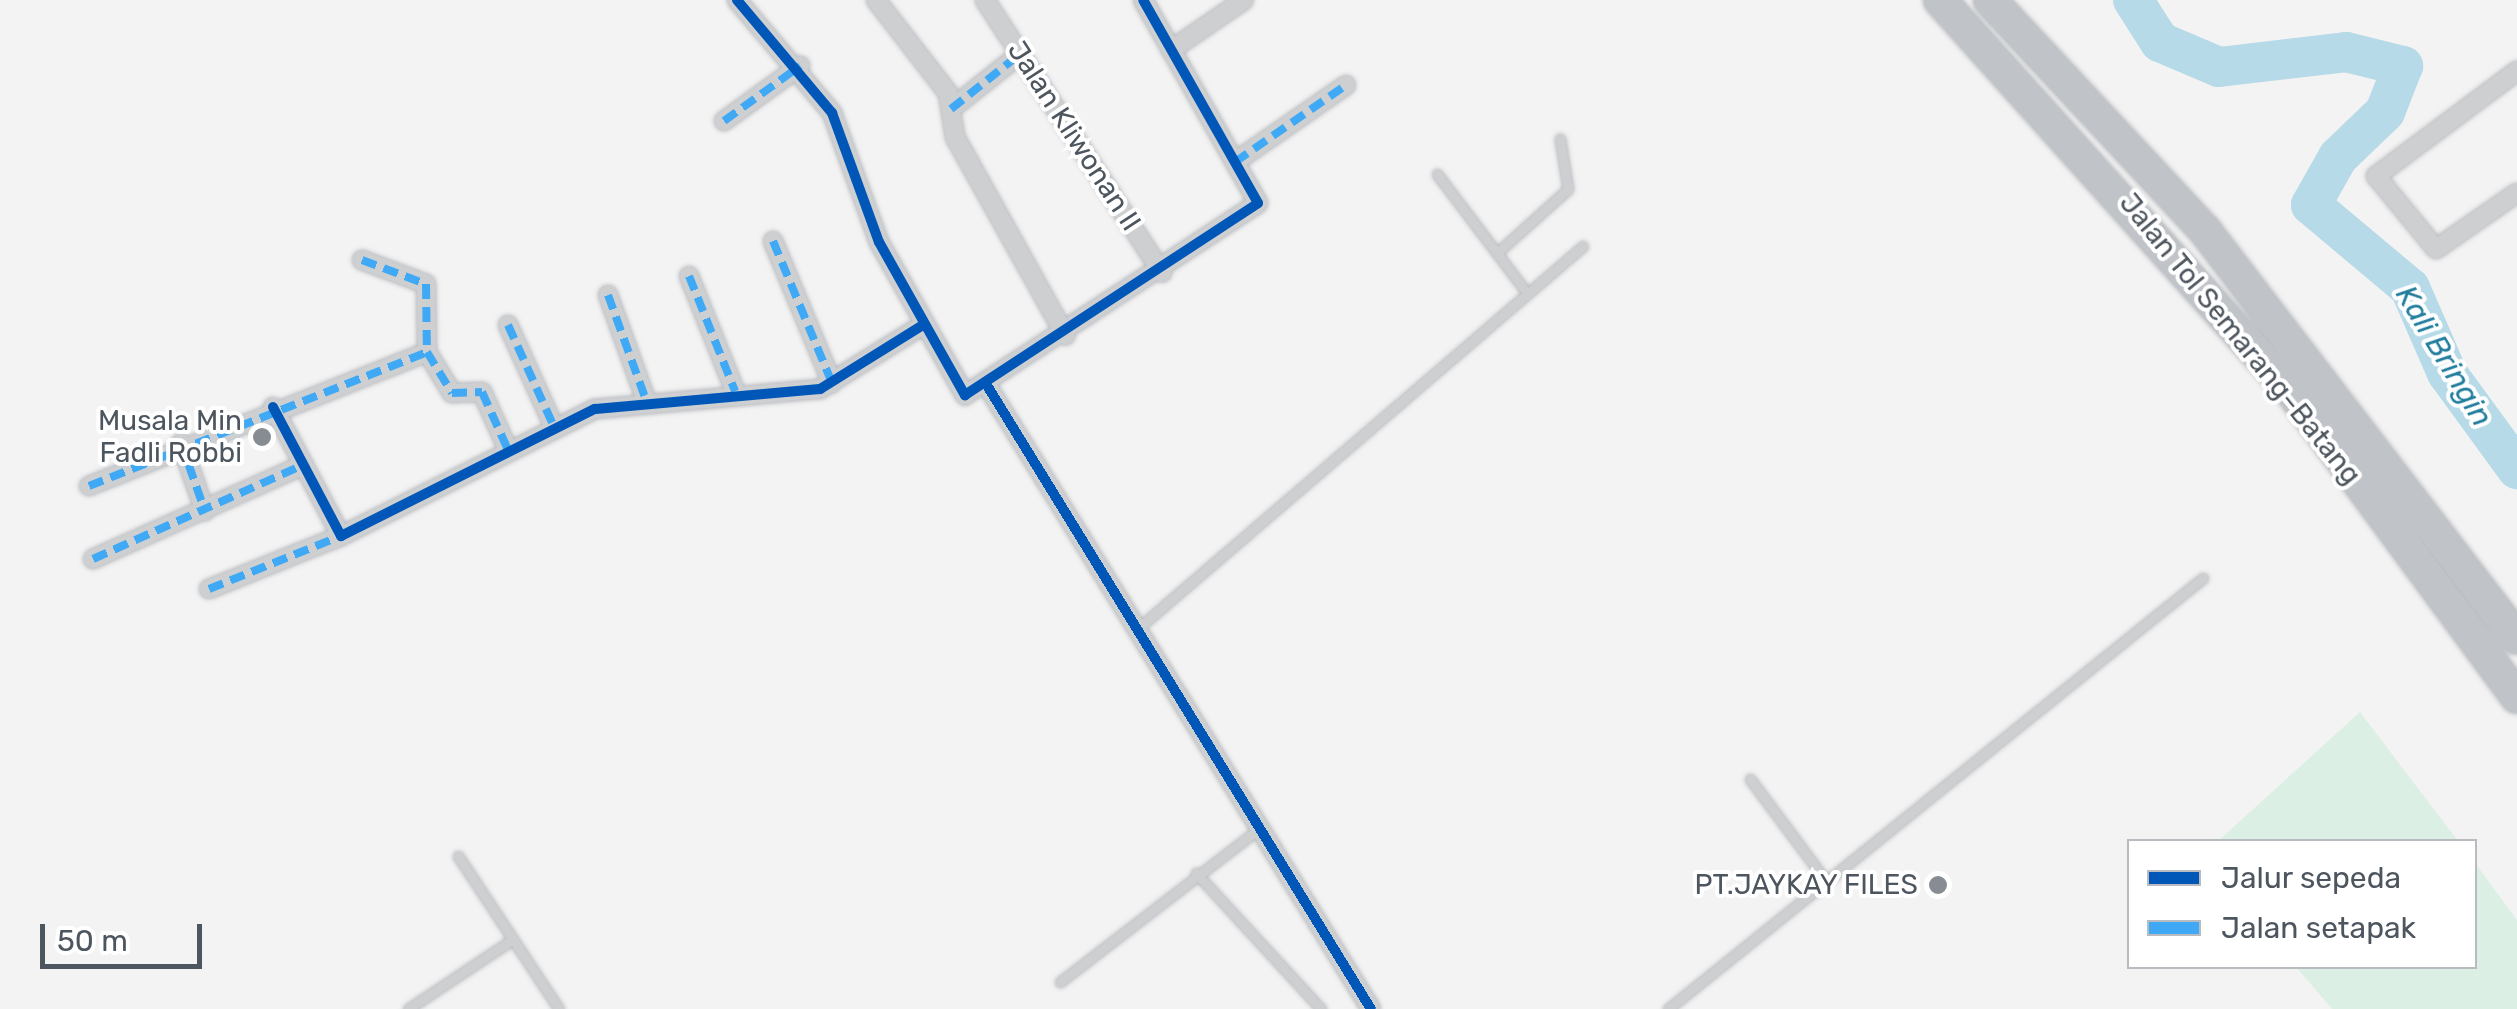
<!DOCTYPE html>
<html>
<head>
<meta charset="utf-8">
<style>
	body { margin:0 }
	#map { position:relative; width:2517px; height:1009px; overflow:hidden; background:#f4f3f3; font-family:Rubik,sans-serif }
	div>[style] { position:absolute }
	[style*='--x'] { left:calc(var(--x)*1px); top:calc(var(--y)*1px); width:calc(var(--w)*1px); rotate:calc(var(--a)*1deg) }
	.green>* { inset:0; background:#dcefe4 }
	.river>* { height:40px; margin:-20px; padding:0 20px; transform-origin:20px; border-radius:20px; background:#b6dae7 }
	.roads { filter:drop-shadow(0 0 2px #babdc1) drop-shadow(0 0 2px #babdc1) }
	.service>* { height:9px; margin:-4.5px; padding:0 4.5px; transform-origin:4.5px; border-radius:4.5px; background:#cecfd1 }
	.minor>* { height:18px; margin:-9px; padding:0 9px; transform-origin:9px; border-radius:9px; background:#cecfd1 }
	.motorway>* { height:32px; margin:-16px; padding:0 16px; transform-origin:16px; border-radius:16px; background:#c0c3c7 }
	.quiet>* { height:8px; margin-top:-4px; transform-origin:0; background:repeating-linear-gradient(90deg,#3fa9f5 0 15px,transparent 0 23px) }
	.cycleway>* { height:10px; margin:-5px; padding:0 5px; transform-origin:5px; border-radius:5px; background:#0057b8 }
	.dots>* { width:28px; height:28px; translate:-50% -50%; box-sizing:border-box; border:5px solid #fff; border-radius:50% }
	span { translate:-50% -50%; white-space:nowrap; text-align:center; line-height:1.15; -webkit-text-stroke:8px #fff; paint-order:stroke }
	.street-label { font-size:28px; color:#4d555e }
	.poi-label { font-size:28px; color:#4d555e }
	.right { translate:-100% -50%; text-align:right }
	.water-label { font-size:30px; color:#207d9d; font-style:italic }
	.legend { position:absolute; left:2127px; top:839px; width:350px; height:130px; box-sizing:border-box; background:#fff; border:2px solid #b8bbbf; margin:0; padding:12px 18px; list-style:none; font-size:30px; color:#4d555e }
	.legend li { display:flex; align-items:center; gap:20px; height:50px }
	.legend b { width:50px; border:2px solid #b8bbbf }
	.scale { position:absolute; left:40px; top:924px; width:162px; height:45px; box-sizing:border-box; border:5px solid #4d555e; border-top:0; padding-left:12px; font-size:30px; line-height:35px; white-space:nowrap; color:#4d555e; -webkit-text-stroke:8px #fff; paint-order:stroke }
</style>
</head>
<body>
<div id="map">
	<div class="green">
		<i style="clip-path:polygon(2360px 712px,2458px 841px,2218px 841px)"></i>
		<i style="clip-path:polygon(2475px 863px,2517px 920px,2517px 1009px,2332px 1009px,2296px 967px,2474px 966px)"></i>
	</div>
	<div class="river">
		<i style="--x:2133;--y:0;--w:50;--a:57.3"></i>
		<i style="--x:2160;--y:42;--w:64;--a:23"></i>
		<i style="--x:2219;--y:67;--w:128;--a:-6.7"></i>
		<i style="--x:2346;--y:52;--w:59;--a:13.8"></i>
		<i style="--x:2403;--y:66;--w:49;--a:111.4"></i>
		<i style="--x:2385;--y:112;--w:65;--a:136.2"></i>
		<i style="--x:2338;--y:157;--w:55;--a:119.4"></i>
		<i style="--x:2311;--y:205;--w:129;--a:40"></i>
		<i style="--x:2410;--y:288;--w:93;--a:66.5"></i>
		<i style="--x:2447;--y:373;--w:119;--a:53.9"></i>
	</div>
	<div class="roads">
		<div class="service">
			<i style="--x:1437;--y:174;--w:149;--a:52.9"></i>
			<i style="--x:1498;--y:252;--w:94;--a:-42"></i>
			<i style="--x:1568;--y:189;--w:51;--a:-99.1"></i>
			<i style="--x:1136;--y:630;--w:589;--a:-40.66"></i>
			<i style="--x:1750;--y:779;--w:127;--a:53.3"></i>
			<i style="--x:458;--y:856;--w:183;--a:56.6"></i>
			<i style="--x:1196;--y:873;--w:185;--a:47.4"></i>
			<i style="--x:1060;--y:982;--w:247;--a:-37.6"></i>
			<i style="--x:408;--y:1009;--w:125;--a:-33.6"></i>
			<i style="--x:1668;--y:1009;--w:687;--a:-38.86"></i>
		</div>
		<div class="minor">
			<i style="--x:737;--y:0;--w:148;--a:49.9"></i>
			<i style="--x:832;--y:113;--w:137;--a:70"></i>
			<i style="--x:879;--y:242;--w:176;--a:60.7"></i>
			<i style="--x:965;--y:395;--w:350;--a:-33.2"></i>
			<i style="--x:1258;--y:203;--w:233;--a:-119.5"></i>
			<i style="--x:876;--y:0;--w:118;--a:52.3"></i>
			<i style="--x:948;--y:93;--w:45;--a:81"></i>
			<i style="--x:955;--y:137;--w:227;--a:60.9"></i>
			<i style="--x:985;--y:0;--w:325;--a:57"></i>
			<i style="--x:1171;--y:50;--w:88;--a:-34.4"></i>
			<i style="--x:2517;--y:71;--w:176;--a:143.3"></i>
			<i style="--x:2376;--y:176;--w:94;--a:50.6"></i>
			<i style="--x:2436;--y:249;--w:98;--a:-34.7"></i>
			<i style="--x:951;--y:109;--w:88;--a:-38.6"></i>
			<i style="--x:724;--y:121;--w:94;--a:-35.9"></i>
			<i style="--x:1235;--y:162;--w:135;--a:-34.7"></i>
			<i style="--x:773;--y:241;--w:154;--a:67.4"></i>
			<i style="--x:362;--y:260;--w:68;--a:20.6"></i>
			<i style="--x:426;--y:284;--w:68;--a:89.2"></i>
			<i style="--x:689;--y:276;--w:124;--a:68.2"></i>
			<i style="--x:608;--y:295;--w:112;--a:70.1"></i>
			<i style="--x:508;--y:325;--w:114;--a:65.7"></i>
			<i style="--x:988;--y:387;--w:730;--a:58.38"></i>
			<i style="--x:273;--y:407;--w:146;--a:62.2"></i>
			<i style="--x:341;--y:536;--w:284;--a:-26.6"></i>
			<i style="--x:595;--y:409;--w:226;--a:-5.1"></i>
			<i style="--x:820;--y:389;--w:121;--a:-31.9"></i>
			<i style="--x:181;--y:443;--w:72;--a:70.6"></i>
			<i style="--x:89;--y:486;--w:364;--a:-21.6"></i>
			<i style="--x:427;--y:352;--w:48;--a:58.6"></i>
			<i style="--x:452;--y:393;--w:30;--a:-2"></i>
			<i style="--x:482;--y:392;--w:66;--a:65.8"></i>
			<i style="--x:93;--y:559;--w:226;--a:-24.1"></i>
			<i style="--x:209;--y:589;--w:142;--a:-21.9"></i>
		</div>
		<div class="motorway">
			<i style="--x:1940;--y:0;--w:527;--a:48.08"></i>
			<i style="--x:2292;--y:392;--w:379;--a:53.6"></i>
			<i style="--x:1990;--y:0;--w:317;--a:47"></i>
			<i style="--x:2206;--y:232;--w:511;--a:52.55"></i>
		</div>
	</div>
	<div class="quiet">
		<i style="--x:951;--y:109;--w:88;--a:-38.6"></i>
		<i style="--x:724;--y:121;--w:94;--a:-35.9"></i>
		<i style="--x:1235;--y:162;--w:135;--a:-34.7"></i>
		<i style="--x:773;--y:241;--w:154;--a:67.4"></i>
		<i style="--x:362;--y:260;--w:68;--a:20.6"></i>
		<i style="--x:426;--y:284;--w:68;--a:89.2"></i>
		<i style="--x:689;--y:276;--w:124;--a:68.2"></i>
		<i style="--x:608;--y:295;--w:112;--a:70.1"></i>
		<i style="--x:508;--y:325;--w:114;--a:65.7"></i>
		<i style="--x:181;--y:443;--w:72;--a:70.6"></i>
		<i style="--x:89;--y:486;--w:364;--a:-21.6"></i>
		<i style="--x:427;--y:352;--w:48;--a:58.6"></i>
		<i style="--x:452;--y:393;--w:30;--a:-2"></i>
		<i style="--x:482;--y:392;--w:66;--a:65.8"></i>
		<i style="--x:93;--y:559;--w:226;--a:-24.1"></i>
		<i style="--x:209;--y:589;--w:142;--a:-21.9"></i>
	</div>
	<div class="cycleway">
		<i style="--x:737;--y:0;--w:148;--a:49.9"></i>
		<i style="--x:832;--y:113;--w:137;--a:70"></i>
		<i style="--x:879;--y:242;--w:176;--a:60.7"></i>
		<i style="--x:965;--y:395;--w:350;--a:-33.2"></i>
		<i style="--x:1258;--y:203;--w:233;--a:-119.5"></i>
		<i style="--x:988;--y:387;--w:730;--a:58.38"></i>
		<i style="--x:273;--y:407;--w:146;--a:62.2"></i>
		<i style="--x:341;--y:536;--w:284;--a:-26.6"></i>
		<i style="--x:595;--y:409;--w:226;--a:-5.1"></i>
		<i style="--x:820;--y:389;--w:121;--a:-31.9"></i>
	</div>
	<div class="dots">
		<i style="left:262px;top:437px;background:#878c92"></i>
		<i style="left:1938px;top:885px;background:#878c92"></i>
	</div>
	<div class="street-label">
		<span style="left:1074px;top:136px;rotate:57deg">Jalan Kliwonan II</span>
		<span style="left:2240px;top:339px;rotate:51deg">Jalan Tol Semarang–Batang</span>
	</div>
	<div class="poi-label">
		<span class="right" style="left:242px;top:437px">Musala Min<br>Fadli Robbi</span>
		<span class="right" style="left:1918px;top:885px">PT.JAYKAY FILES</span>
	</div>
	<div class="water-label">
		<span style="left:2444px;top:356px;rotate:59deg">Kali Bringin</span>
	</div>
	<ul class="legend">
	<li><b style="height:12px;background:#0057b8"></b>Jalur sepeda</li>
	<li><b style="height:12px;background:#3fa9f5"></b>Jalan setapak</li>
	</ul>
	<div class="scale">50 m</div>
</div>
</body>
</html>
